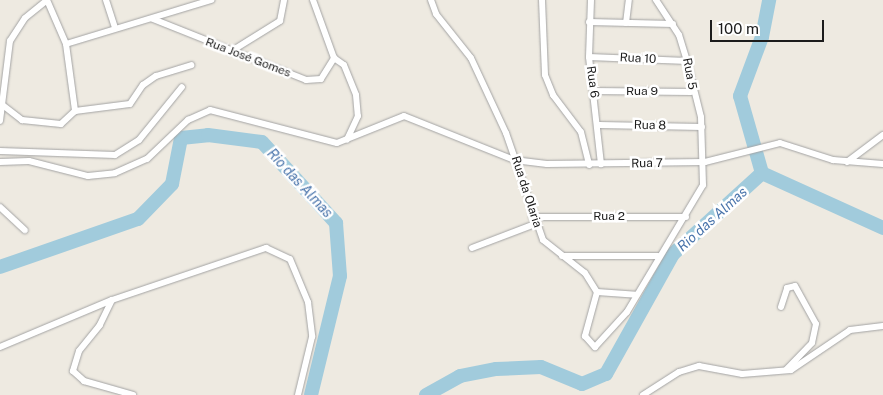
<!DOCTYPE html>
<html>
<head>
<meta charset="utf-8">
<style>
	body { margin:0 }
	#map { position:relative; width:883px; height:395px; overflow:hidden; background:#eeeae1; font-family:"Public Sans",sans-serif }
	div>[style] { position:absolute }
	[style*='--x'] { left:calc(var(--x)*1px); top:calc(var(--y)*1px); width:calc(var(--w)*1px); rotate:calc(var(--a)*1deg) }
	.river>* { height:14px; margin:-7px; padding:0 7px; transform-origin:7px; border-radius:7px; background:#a1cbdc }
	.roads { filter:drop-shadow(0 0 1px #a3a3a3) drop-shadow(0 0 1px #a3a3a3) }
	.street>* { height:6px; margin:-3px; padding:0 3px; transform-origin:3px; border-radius:3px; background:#fff }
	span { translate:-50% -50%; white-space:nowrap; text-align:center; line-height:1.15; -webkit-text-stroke:5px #fff; paint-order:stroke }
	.street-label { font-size:12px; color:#1c1c1c }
	.water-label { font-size:14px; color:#4974ab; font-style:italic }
	.scale { position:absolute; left:710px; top:20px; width:114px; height:22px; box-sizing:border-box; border:2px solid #1c1c1c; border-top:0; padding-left:6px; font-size:15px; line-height:18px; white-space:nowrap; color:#1c1c1c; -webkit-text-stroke:4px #fff; paint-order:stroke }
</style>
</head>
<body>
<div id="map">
	<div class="river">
		<i style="--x:762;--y:173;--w:80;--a:-105.9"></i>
		<i style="--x:740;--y:96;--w:63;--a:-69.6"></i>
		<i style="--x:762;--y:37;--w:38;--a:-79"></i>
		<i style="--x:0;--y:267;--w:146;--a:-19.2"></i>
		<i style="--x:138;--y:219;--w:49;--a:-45.8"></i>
		<i style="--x:172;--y:184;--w:47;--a:-78.9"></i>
		<i style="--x:181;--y:138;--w:27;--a:-6"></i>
		<i style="--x:208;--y:135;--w:54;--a:7.4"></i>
		<i style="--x:262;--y:142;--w:110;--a:47.6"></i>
		<i style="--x:336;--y:223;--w:53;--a:85.7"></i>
		<i style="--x:340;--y:276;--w:122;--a:103.7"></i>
		<i style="--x:426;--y:395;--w:39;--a:-29"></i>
		<i style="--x:460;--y:376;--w:37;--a:-11"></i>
		<i style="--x:496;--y:369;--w:45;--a:-2.5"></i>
		<i style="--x:541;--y:367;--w:44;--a:22.5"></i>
		<i style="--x:582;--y:384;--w:26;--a:-23"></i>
		<i style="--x:606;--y:374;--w:137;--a:-60.8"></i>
		<i style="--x:673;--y:254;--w:120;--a:-42.3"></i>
		<i style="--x:762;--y:173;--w:133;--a:24.4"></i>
	</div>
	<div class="roads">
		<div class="street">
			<i style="--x:47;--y:0;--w:48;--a:66.6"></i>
			<i style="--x:66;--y:44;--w:68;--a:82.3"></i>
			<i style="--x:106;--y:0;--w:28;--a:72"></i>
			<i style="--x:313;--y:0;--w:62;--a:70.1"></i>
			<i style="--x:334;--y:58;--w:12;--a:35"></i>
			<i style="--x:344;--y:65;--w:32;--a:68"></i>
			<i style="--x:356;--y:95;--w:21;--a:85"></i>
			<i style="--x:358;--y:116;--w:26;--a:115"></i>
			<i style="--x:431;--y:0;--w:15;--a:70"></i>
			<i style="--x:436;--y:14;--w:56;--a:51.5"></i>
			<i style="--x:471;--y:58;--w:83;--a:65"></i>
			<i style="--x:506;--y:133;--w:113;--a:70.9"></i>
			<i style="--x:543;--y:240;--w:53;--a:38.2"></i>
			<i style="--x:585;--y:273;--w:22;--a:58"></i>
			<i style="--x:597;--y:292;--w:46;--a:105.3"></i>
			<i style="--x:585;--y:336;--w:15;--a:48"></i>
			<i style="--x:595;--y:347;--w:47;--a:-47.6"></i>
			<i style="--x:627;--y:312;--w:148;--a:-59.1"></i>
			<i style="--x:703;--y:185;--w:68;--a:-91.7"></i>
			<i style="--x:701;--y:117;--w:58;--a:-104"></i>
			<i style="--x:687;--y:61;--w:27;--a:-107"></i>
			<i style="--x:679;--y:35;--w:42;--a:-123.3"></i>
			<i style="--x:542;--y:0;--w:75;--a:87.7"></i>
			<i style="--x:545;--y:75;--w:22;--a:68"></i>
			<i style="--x:553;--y:95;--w:46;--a:52.9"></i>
			<i style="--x:581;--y:132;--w:34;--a:76"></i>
			<i style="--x:591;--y:0;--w:57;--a:92"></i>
			<i style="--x:589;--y:57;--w:108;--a:83.6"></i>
			<i style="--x:153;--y:19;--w:165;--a:21.7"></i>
			<i style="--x:306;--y:80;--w:15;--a:-4"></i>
			<i style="--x:321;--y:79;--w:25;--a:-58"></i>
			<i style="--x:589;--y:22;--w:84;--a:1.4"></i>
			<i style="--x:626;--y:23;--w:23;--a:-83"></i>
			<i style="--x:66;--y:44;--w:152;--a:-16.9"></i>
			<i style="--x:230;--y:52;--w:59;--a:-31.8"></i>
			<i style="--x:280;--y:21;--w:21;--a:-79"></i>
			<i style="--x:589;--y:57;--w:98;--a:2.3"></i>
			<i style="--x:593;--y:91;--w:98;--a:0.6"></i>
			<i style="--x:0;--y:103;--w:28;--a:38"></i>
			<i style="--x:22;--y:120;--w:39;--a:6"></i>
			<i style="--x:61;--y:124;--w:19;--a:-43"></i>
			<i style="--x:75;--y:111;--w:55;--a:-7.3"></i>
			<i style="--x:130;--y:104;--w:23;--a:-56"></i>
			<i style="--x:143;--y:85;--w:16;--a:-35"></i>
			<i style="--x:156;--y:76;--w:37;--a:-17"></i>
			<i style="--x:0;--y:121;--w:81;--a:-82.9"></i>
			<i style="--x:10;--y:41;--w:27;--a:-57"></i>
			<i style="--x:25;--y:18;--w:28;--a:-39"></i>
			<i style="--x:599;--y:125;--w:103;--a:1.1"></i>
			<i style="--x:0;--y:151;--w:115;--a:2"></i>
			<i style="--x:115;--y:155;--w:28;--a:-32"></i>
			<i style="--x:139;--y:140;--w:68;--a:-50.9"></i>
			<i style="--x:0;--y:162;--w:29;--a:-2"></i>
			<i style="--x:29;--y:161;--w:61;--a:14.3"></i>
			<i style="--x:88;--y:176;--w:27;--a:-6"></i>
			<i style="--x:115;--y:173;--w:35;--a:-24"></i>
			<i style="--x:147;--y:159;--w:57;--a:-43.6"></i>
			<i style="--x:188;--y:120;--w:24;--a:-24"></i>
			<i style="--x:210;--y:110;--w:131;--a:14.6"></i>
			<i style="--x:337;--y:143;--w:72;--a:-21.9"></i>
			<i style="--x:404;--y:116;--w:118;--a:21.8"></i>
			<i style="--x:514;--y:160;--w:33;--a:7"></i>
			<i style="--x:547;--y:164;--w:158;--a:-0.7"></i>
			<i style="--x:705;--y:162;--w:77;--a:-14.2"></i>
			<i style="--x:780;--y:143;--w:56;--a:17.8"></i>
			<i style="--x:833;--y:160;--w:50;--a:4.6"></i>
			<i style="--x:847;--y:162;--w:45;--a:-36.9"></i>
			<i style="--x:0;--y:207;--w:34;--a:43"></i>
			<i style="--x:532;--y:217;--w:154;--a:0"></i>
			<i style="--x:472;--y:248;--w:67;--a:-20.9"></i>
			<i style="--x:562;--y:256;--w:96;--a:0"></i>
			<i style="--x:597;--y:292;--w:39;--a:4"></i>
			<i style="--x:112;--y:300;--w:28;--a:116"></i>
			<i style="--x:100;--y:325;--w:33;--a:129"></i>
			<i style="--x:79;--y:351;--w:21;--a:107"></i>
			<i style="--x:73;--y:371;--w:15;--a:42"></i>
			<i style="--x:84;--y:381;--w:51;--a:15.9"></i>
			<i style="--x:781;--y:307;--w:20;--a:-72"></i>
			<i style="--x:787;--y:288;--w:8;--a:-14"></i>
			<i style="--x:795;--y:286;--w:43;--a:61.1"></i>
			<i style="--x:816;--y:324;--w:19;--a:102"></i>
			<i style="--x:812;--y:343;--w:37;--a:134"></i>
			<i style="--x:0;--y:347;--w:121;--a:-22.8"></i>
			<i style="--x:112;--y:300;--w:163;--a:-18.7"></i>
			<i style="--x:266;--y:248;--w:26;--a:25"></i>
			<i style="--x:290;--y:259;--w:47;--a:67.3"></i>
			<i style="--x:308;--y:302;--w:35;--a:83"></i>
			<i style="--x:312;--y:337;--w:60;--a:103.6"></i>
			<i style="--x:643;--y:395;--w:43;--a:-32.6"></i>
			<i style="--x:679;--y:372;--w:21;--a:-17"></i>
			<i style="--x:699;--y:366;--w:44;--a:10.5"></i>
			<i style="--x:742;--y:374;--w:49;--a:-4.7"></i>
			<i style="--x:791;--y:370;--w:71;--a:-34.1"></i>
			<i style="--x:850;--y:330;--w:33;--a:-7"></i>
		</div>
	</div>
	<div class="street-label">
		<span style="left:248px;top:58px;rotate:21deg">Rua José Gomes</span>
		<span style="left:638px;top:59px;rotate:3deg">Rua 10</span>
		<span style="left:689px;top:74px;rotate:79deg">Rua 5</span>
		<span style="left:592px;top:82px;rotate:82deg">Rua 6</span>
		<span style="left:642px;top:92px">Rua 9</span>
		<span style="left:650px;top:126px;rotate:1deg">Rua 8</span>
		<span style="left:647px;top:164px;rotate:-1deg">Rua 7</span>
		<span style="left:526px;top:192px;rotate:72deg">Rua da Olaria</span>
		<span style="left:609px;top:217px">Rua 2</span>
	</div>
	<div class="water-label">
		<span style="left:300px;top:183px;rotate:47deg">Rio das Almas</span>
		<span style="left:712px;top:219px;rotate:-42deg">Rio das Almas</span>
	</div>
	<div class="scale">100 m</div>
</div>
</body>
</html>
